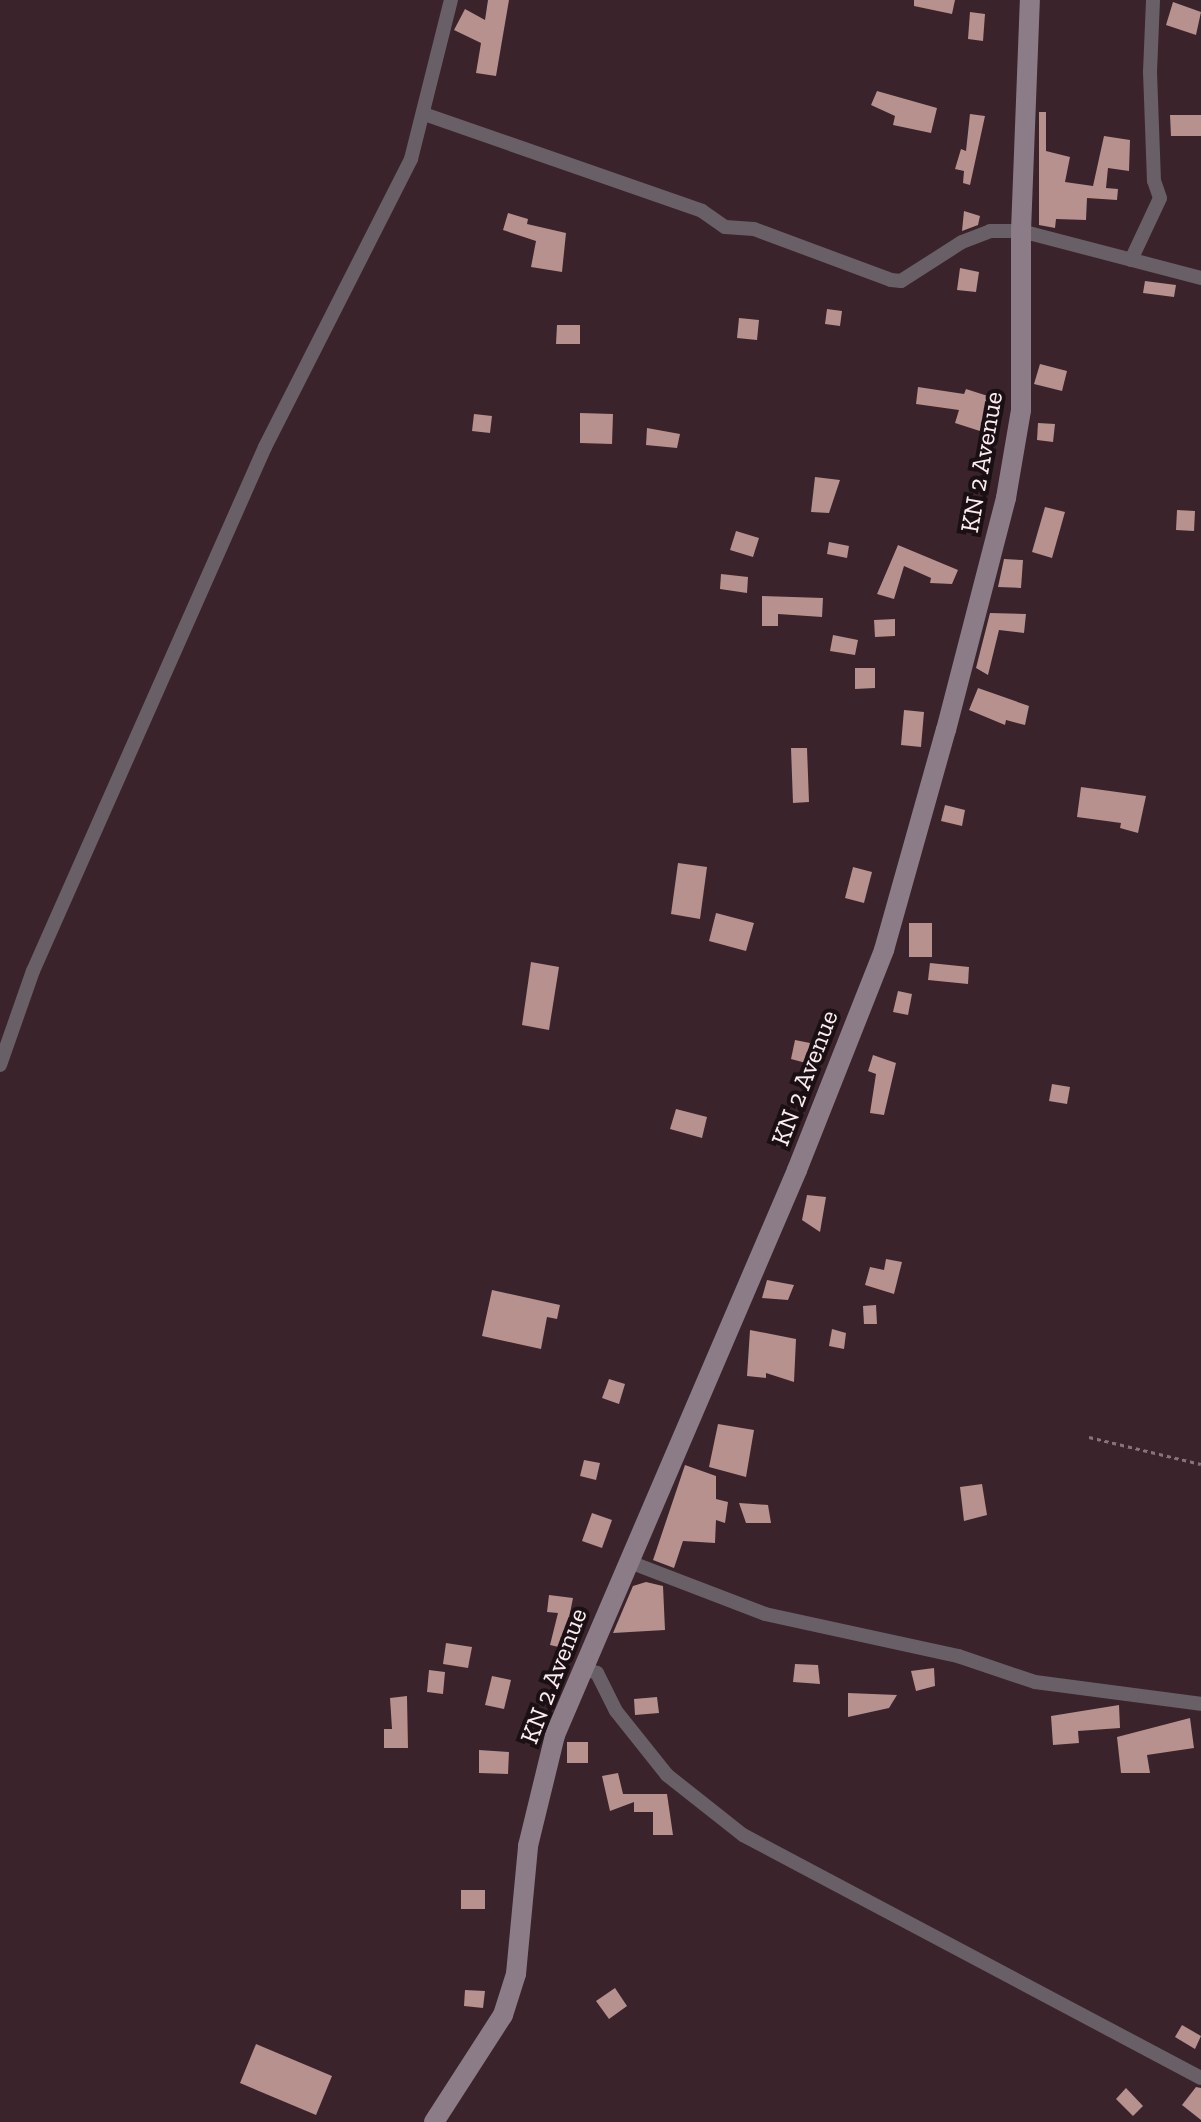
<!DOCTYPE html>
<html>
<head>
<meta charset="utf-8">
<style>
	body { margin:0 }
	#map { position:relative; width:1201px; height:2122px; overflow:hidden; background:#3a232a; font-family:"Zilla Slab",serif }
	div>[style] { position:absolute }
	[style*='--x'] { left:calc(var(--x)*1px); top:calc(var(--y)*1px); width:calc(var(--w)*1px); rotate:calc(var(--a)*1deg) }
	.building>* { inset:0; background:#b6918e }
	.path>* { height:3px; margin-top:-1.5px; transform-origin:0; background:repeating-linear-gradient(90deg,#877379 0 4px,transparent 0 8px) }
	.minor>* { height:14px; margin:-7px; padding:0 7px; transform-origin:7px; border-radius:7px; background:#695f66 }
	.secondary>* { height:20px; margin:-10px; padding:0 10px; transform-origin:10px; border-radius:10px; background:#8c7c88 }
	span { translate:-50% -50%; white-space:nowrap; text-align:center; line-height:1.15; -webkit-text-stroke:8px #1a1013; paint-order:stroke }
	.street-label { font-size:26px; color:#fcecf0 }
</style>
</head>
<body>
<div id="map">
	<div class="building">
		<i style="clip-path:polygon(488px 0,509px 0,496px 76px,476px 73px,481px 43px,454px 30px,465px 9px,485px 20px)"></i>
		<i style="clip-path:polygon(914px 0,955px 0,952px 14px,914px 6px)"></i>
		<i style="clip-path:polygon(1173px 2px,1201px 12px,1196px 35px,1166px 25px)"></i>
		<i style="clip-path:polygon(970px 12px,985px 14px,983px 41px,968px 39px)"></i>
		<i style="clip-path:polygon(877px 91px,937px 108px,931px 133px,893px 125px,895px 116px,871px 105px)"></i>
		<i style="clip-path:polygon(1039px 112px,1046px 112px,1046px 151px,1070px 157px,1065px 182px,1093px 186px,1104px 136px,1130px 140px,1129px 171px,1108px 168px,1106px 188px,1118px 189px,1117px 200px,1087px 198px,1086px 220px,1056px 219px,1055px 228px,1039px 225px)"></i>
		<i style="clip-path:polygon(970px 114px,985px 116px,970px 185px,963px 183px,964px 171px,955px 169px,961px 149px,966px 151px)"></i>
		<i style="clip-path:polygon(1170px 115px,1201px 115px,1201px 136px,1171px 136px)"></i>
		<i style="clip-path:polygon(964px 211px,980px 216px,978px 225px,962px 231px)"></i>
		<i style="clip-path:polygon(508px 213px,528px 219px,527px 224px,566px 233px,562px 272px,531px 267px,536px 241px,503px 230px)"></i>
		<i style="clip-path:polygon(960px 268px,979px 272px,976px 292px,957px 290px)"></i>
		<i style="clip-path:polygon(1145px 281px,1176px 285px,1174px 297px,1143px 293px)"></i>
		<i style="clip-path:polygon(827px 309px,842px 311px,840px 326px,825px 324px)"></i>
		<i style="clip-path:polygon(739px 318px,759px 320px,757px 340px,737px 338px)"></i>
		<i style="clip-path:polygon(557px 325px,580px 325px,580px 344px,556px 344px)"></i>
		<i style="clip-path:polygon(1040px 364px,1067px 371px,1062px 391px,1034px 384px)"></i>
		<i style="clip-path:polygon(918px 387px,964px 394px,966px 389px,994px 398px,983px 432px,955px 423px,959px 410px,916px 404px)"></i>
		<i style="clip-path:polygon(580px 413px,613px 414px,612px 444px,580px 443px)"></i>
		<i style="clip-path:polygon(474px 414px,492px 416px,490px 433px,472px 431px)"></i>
		<i style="clip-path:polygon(1038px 423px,1055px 424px,1053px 442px,1037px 440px)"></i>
		<i style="clip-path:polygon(647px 428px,680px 434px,677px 448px,646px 445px)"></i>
		<i style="clip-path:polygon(815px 477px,840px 480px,829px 513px,811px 512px)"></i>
		<i style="clip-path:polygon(1045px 507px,1065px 512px,1052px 558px,1032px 552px)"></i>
		<i style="clip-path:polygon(1177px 510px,1195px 511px,1194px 531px,1176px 530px)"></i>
		<i style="clip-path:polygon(736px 531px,759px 538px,753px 557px,730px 550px)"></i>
		<i style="clip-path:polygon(829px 542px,849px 546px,847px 558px,827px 554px)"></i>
		<i style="clip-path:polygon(898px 545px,958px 570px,952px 584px,930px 583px,931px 578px,904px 566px,894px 599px,877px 594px)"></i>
		<i style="clip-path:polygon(1004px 559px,1023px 560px,1021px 588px,998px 587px)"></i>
		<i style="clip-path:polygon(721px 574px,748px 577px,747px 593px,720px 589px)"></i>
		<i style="clip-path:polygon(762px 596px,823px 598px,822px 617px,778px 614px,778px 626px,762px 626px)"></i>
		<i style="clip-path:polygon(990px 613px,1026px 614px,1024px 633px,999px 630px,988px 675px,976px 668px)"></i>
		<i style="clip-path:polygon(895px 619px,895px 636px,875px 637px,874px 620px)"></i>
		<i style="clip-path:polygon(833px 635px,858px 640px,855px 655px,830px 651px)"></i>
		<i style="clip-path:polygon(855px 668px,875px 668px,875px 688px,855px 689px)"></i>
		<i style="clip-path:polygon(978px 688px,1029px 706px,1025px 725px,1006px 720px,1005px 725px,969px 710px)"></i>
		<i style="clip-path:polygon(904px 710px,924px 712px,921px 747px,901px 745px)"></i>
		<i style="clip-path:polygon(791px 748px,807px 748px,809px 802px,793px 803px)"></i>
		<i style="clip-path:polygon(1081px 787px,1146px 796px,1138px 833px,1120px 828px,1121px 823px,1077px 817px)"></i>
		<i style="clip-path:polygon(945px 805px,965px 810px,962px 826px,941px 821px)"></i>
		<i style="clip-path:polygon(678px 863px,707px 867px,700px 919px,671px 914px)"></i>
		<i style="clip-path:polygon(853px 867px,872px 872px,864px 903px,845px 898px)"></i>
		<i style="clip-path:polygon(716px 913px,754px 923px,746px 951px,709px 941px)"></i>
		<i style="clip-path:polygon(909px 923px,932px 923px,932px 957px,909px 957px)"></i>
		<i style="clip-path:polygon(531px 962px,559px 967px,549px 1030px,522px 1025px)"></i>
		<i style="clip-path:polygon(930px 963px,969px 967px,968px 984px,928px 980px)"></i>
		<i style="clip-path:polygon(898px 991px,912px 994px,908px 1015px,893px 1012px)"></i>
		<i style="clip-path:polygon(795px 1040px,810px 1043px,806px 1063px,791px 1059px)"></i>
		<i style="clip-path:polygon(873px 1055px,896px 1063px,884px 1115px,870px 1113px,876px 1074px,868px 1071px)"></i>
		<i style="clip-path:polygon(1052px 1084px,1070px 1087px,1067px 1104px,1049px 1101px)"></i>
		<i style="clip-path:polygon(676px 1109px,707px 1117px,702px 1138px,670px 1129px)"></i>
		<i style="clip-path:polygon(807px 1195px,826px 1197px,820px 1232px,802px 1220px)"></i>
		<i style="clip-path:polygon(886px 1259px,902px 1262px,894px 1294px,865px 1285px,870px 1267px,884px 1270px)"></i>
		<i style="clip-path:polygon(767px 1280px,794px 1285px,788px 1300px,762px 1298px)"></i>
		<i style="clip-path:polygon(492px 1290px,560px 1305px,557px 1319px,547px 1317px,541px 1349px,482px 1336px)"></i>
		<i style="clip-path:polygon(876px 1305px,877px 1324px,864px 1324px,863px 1306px)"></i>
		<i style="clip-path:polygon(832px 1329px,846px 1333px,844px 1349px,829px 1346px)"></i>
		<i style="clip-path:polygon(750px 1330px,796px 1339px,794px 1382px,766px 1373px,766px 1378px,747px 1376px)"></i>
		<i style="clip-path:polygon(609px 1379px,625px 1384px,619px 1404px,602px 1398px)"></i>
		<i style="clip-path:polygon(718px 1424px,754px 1430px,746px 1477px,709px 1467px)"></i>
		<i style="clip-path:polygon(584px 1460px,600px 1463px,596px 1480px,580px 1476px)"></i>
		<i style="clip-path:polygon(685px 1465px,716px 1476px,716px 1499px,728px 1502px,725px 1523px,716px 1520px,715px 1543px,683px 1541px,674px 1568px,653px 1560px)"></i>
		<i style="clip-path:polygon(982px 1484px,987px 1515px,964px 1521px,960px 1487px)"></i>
		<i style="clip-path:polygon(739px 1503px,768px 1505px,771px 1523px,746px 1523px)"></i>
		<i style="clip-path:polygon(592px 1513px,612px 1520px,602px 1548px,582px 1541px)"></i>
		<i style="clip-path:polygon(646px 1582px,663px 1586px,665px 1630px,613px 1633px,633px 1586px)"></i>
		<i style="clip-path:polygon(549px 1595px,573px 1598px,563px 1648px,550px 1645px,558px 1613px,547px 1612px)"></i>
		<i style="clip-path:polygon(446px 1643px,472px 1647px,468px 1668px,443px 1664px)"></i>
		<i style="clip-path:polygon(795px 1664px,818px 1665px,820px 1684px,793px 1682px)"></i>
		<i style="clip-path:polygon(934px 1668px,935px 1686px,916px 1691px,911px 1671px)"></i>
		<i style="clip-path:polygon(429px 1670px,445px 1672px,443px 1694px,427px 1692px)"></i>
		<i style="clip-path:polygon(492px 1676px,511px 1680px,504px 1709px,485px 1705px)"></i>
		<i style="clip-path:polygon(848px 1693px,897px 1695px,889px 1708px,848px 1717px)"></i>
		<i style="clip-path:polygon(407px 1696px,408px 1748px,384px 1748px,384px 1729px,392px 1729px,390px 1698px)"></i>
		<i style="clip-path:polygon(657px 1697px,659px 1713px,635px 1715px,634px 1699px)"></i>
		<i style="clip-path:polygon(1119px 1705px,1120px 1728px,1078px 1731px,1079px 1743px,1053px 1745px,1051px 1716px)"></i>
		<i style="clip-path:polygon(1190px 1718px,1194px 1748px,1147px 1755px,1150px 1773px,1121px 1773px,1117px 1737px)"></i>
		<i style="clip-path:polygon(567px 1742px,588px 1742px,588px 1763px,567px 1763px)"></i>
		<i style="clip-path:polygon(479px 1750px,509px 1752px,508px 1774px,479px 1773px)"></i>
		<i style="clip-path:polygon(618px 1773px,623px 1794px,667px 1794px,673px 1835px,653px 1835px,653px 1812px,634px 1812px,634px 1802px,610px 1811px,602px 1776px)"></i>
		<i style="clip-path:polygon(461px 1890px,485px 1890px,485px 1909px,461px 1909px)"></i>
		<i style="clip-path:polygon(615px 1988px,627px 2006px,609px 2019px,596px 2001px)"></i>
		<i style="clip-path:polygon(465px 1990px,485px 1991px,483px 2008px,464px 2006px)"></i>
		<i style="clip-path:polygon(1182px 2025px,1201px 2036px,1195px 2049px,1175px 2037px)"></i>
		<i style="clip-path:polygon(256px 2044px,332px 2076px,316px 2115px,240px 2083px)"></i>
		<i style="clip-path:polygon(1196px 2087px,1201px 2088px,1201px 2120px,1182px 2105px)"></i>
		<i style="clip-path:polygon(1126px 2088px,1143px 2106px,1133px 2116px,1116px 2099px)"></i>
	</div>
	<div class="path">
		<i style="--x:1089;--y:1437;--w:115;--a:13.6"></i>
	</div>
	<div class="minor">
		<i style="--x:424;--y:114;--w:294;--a:19.2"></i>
		<i style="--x:702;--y:211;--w:28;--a:35"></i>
		<i style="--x:725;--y:227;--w:29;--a:4"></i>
		<i style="--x:754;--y:229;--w:146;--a:20.4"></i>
		<i style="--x:891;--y:280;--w:10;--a:6"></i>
		<i style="--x:901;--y:281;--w:72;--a:-32.6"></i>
		<i style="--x:962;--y:242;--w:30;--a:-21"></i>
		<i style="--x:990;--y:231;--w:31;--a:0"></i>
		<i style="--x:1021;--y:231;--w:186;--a:14.6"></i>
		<i style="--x:1131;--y:260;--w:68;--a:-64.9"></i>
		<i style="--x:1160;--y:198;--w:18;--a:-109"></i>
		<i style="--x:1154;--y:181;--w:109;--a:-92.1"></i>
		<i style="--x:1150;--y:72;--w:72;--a:-87.6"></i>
		<i style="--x:0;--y:1065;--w:100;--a:-70.7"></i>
		<i style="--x:33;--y:971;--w:573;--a:-66.12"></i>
		<i style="--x:265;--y:447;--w:323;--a:-63.1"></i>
		<i style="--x:411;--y:159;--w:164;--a:-75.9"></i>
		<i style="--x:627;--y:1561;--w:148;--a:21"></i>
		<i style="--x:765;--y:1614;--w:198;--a:12.3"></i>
		<i style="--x:958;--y:1656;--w:81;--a:18.7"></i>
		<i style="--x:1035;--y:1682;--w:167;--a:7.5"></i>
		<i style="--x:583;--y:1668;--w:15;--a:20"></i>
		<i style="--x:597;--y:1673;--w:42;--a:63.4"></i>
		<i style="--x:616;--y:1711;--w:82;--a:51.4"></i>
		<i style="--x:667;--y:1775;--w:97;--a:38.3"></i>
		<i style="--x:743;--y:1835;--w:518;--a:27.95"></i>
	</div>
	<div class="secondary">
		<i style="--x:434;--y:2122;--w:127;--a:-57.2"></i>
		<i style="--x:503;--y:2015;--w:43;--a:-72.4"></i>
		<i style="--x:516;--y:1974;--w:129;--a:-84.6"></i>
		<i style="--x:528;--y:1846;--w:114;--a:-76.3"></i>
		<i style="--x:555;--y:1735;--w:615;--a:-66.81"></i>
		<i style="--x:797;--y:1170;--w:237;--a:-68.4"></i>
		<i style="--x:884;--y:950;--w:229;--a:-74.3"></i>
		<i style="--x:946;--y:730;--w:240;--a:-75.5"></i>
		<i style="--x:1006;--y:498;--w:89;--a:-80.3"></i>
		<i style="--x:1021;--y:410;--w:179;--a:-90"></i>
		<i style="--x:1021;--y:231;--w:231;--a:-87.8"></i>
	</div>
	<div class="street-label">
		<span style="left:982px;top:462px;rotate:-80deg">KN 2 Avenue</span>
		<span style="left:805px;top:1078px;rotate:-69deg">KN 2 Avenue</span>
		<span style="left:554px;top:1676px;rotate:-69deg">KN 2 Avenue</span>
	</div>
</div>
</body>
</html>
